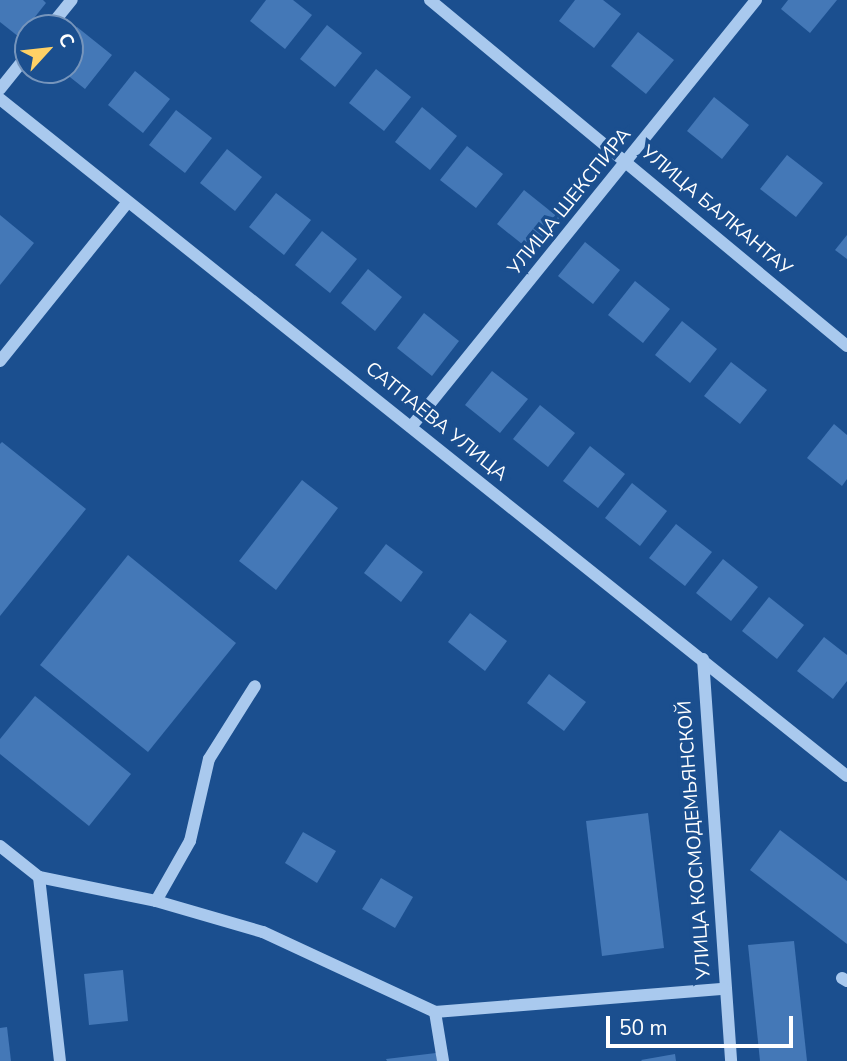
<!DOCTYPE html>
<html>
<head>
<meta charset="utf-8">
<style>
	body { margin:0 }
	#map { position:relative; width:847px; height:1061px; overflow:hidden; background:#1b4f8f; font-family:"Nunito Sans",sans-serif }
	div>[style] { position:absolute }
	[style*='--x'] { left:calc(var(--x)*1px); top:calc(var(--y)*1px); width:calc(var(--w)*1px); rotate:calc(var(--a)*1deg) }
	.building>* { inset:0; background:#4478b7 }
	.minor>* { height:12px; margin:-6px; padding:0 6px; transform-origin:6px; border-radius:6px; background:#a9c9ee }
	span { translate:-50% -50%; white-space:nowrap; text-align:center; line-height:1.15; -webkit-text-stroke:7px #1b4f8f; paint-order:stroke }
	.street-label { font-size:19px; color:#fff }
	.north { position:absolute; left:14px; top:14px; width:70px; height:70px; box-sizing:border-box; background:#1b4f8f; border:2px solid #7695bc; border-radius:50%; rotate:63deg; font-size:19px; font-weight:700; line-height:28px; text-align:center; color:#fff }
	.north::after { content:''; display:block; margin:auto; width:24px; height:32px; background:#ffd166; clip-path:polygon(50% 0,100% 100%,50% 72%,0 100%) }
	.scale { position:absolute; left:606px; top:1016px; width:187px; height:32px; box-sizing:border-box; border:4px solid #fff; border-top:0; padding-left:9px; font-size:21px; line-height:24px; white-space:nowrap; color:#fff; -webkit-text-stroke:5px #1b4f8f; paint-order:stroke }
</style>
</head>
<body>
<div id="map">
	<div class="building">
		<i style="clip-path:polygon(0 0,43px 0,46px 3px,19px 37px,0 22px)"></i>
		<i style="clip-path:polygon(266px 0,293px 0,312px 15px,285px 49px,250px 21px)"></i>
		<i style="clip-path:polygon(575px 0,603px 0,621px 14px,594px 48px,559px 21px)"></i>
		<i style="clip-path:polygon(788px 0,837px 0,810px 33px,781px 9px)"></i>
		<i style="clip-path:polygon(327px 25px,362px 53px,335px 87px,300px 59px)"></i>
		<i style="clip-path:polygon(77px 27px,112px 55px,85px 89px,61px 70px,70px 70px,70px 36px)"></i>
		<i style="clip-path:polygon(638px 32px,674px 60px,646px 94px,611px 66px)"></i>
		<i style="clip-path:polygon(376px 69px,411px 97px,384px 131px,349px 103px)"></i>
		<i style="clip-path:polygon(135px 71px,170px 99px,143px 133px,108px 105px)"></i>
		<i style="clip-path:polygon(714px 97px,749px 125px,722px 159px,687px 131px)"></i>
		<i style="clip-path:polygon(422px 107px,457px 136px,430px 170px,395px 142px)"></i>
		<i style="clip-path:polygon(176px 110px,212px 138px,185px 173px,149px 145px)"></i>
		<i style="clip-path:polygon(467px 146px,503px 174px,476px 208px,440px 180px)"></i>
		<i style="clip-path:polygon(227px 149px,262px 177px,235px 211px,200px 183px)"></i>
		<i style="clip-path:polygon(787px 155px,823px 183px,796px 217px,760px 189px)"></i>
		<i style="clip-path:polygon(524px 190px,559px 218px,532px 252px,497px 224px)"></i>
		<i style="clip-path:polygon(276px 193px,311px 220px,284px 255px,249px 227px)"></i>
		<i style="clip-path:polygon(0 215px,34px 243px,0 285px)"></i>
		<i style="clip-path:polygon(322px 231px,357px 259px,330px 293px,295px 265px)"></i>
		<i style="clip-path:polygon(847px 235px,847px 259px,835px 250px)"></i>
		<i style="clip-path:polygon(585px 242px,620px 270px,593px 304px,558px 276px)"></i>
		<i style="clip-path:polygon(368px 269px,402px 297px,375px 331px,341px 303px)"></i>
		<i style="clip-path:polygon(635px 281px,670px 309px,643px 343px,608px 315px)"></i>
		<i style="clip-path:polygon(424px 313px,459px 341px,432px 376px,397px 348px)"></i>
		<i style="clip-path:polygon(682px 321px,717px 349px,690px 383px,655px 355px)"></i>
		<i style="clip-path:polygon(731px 362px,767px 390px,740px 424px,704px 396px)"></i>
		<i style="clip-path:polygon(492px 371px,528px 399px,500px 433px,465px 405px)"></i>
		<i style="clip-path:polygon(540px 405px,575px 433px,548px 467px,513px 439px)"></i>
		<i style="clip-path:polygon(834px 424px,847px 435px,847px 479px,842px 486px,807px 458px)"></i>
		<i style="clip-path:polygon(2px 442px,86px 509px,0 616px,0 444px)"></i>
		<i style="clip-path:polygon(590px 446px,625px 474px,598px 508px,563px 481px)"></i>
		<i style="clip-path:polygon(302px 480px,338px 508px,276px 590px,239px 561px)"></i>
		<i style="clip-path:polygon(632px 483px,667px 511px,640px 546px,605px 518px)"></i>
		<i style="clip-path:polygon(676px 524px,712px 552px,685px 586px,649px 558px)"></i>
		<i style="clip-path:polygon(386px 544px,423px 572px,401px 602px,364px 573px)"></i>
		<i style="clip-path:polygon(128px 555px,236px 643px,148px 752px,40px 665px)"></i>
		<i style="clip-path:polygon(723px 559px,758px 587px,731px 621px,696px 593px)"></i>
		<i style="clip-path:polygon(769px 597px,804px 625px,777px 659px,742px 631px)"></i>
		<i style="clip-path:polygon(470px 613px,507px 641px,485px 671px,448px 642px)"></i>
		<i style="clip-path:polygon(824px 637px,847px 655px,847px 681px,833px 699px,797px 671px)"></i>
		<i style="clip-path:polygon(549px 674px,586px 702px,564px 731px,527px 703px)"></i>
		<i style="clip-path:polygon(35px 696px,131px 774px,89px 826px,0 754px,0 739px)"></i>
		<i style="clip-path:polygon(648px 813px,664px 948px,602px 956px,586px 821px)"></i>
		<i style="clip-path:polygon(780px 830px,847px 881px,847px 944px,750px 870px)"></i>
		<i style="clip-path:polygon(303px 832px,336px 851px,317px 883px,285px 863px)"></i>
		<i style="clip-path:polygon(381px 878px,413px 897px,395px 928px,362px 909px)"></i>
		<i style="clip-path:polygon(794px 941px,807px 1061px,760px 1061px,748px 945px)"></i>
		<i style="clip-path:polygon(123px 970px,128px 1021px,89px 1025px,84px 974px)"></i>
		<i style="clip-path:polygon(7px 1027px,11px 1061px,0 1061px,0 1028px)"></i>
		<i style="clip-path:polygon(436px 1053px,437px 1061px,387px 1061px,386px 1059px)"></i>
		<i style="clip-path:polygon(675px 1054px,676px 1061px,642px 1061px,641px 1060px)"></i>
	</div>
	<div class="minor">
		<i style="--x:430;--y:0;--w:542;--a:39.68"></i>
		<i style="--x:49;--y:28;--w:36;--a:-51"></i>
		<i style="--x:0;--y:89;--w:45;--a:-51.3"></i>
		<i style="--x:0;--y:99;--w:1084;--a:38.64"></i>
		<i style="--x:0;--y:361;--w:204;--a:-51.2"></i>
		<i style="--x:411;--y:427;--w:549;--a:-51.06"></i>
		<i style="--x:703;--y:659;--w:403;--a:86"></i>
		<i style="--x:0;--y:846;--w:50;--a:38.5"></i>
		<i style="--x:39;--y:877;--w:185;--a:83.5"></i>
		<i style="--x:39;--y:877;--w:119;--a:11.6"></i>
		<i style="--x:156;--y:901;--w:111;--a:16.2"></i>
		<i style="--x:263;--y:932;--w:190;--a:24.9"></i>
		<i style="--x:435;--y:1012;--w:290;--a:-4.6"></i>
		<i style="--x:156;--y:901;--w:69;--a:-60.5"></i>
		<i style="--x:190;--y:841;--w:84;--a:-77"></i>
		<i style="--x:209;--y:759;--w:86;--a:-57.8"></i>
		<i style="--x:842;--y:978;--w:6;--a:31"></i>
		<i style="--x:435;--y:1012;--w:50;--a:80.7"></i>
	</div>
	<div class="street-label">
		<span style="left:570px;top:202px;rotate:-51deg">УЛИЦА ШЕКСПИРА</span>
		<span style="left:716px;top:211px;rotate:40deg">УЛИЦА БАЛКАНТАУ</span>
		<span style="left:436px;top:422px;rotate:39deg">САТПАЕВА УЛИЦА</span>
		<span style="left:695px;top:840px;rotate:-94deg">УЛИЦА КОСМОДЕМЬЯНСКОЙ</span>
	</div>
	<div class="north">С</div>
	<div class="scale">50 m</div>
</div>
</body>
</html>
